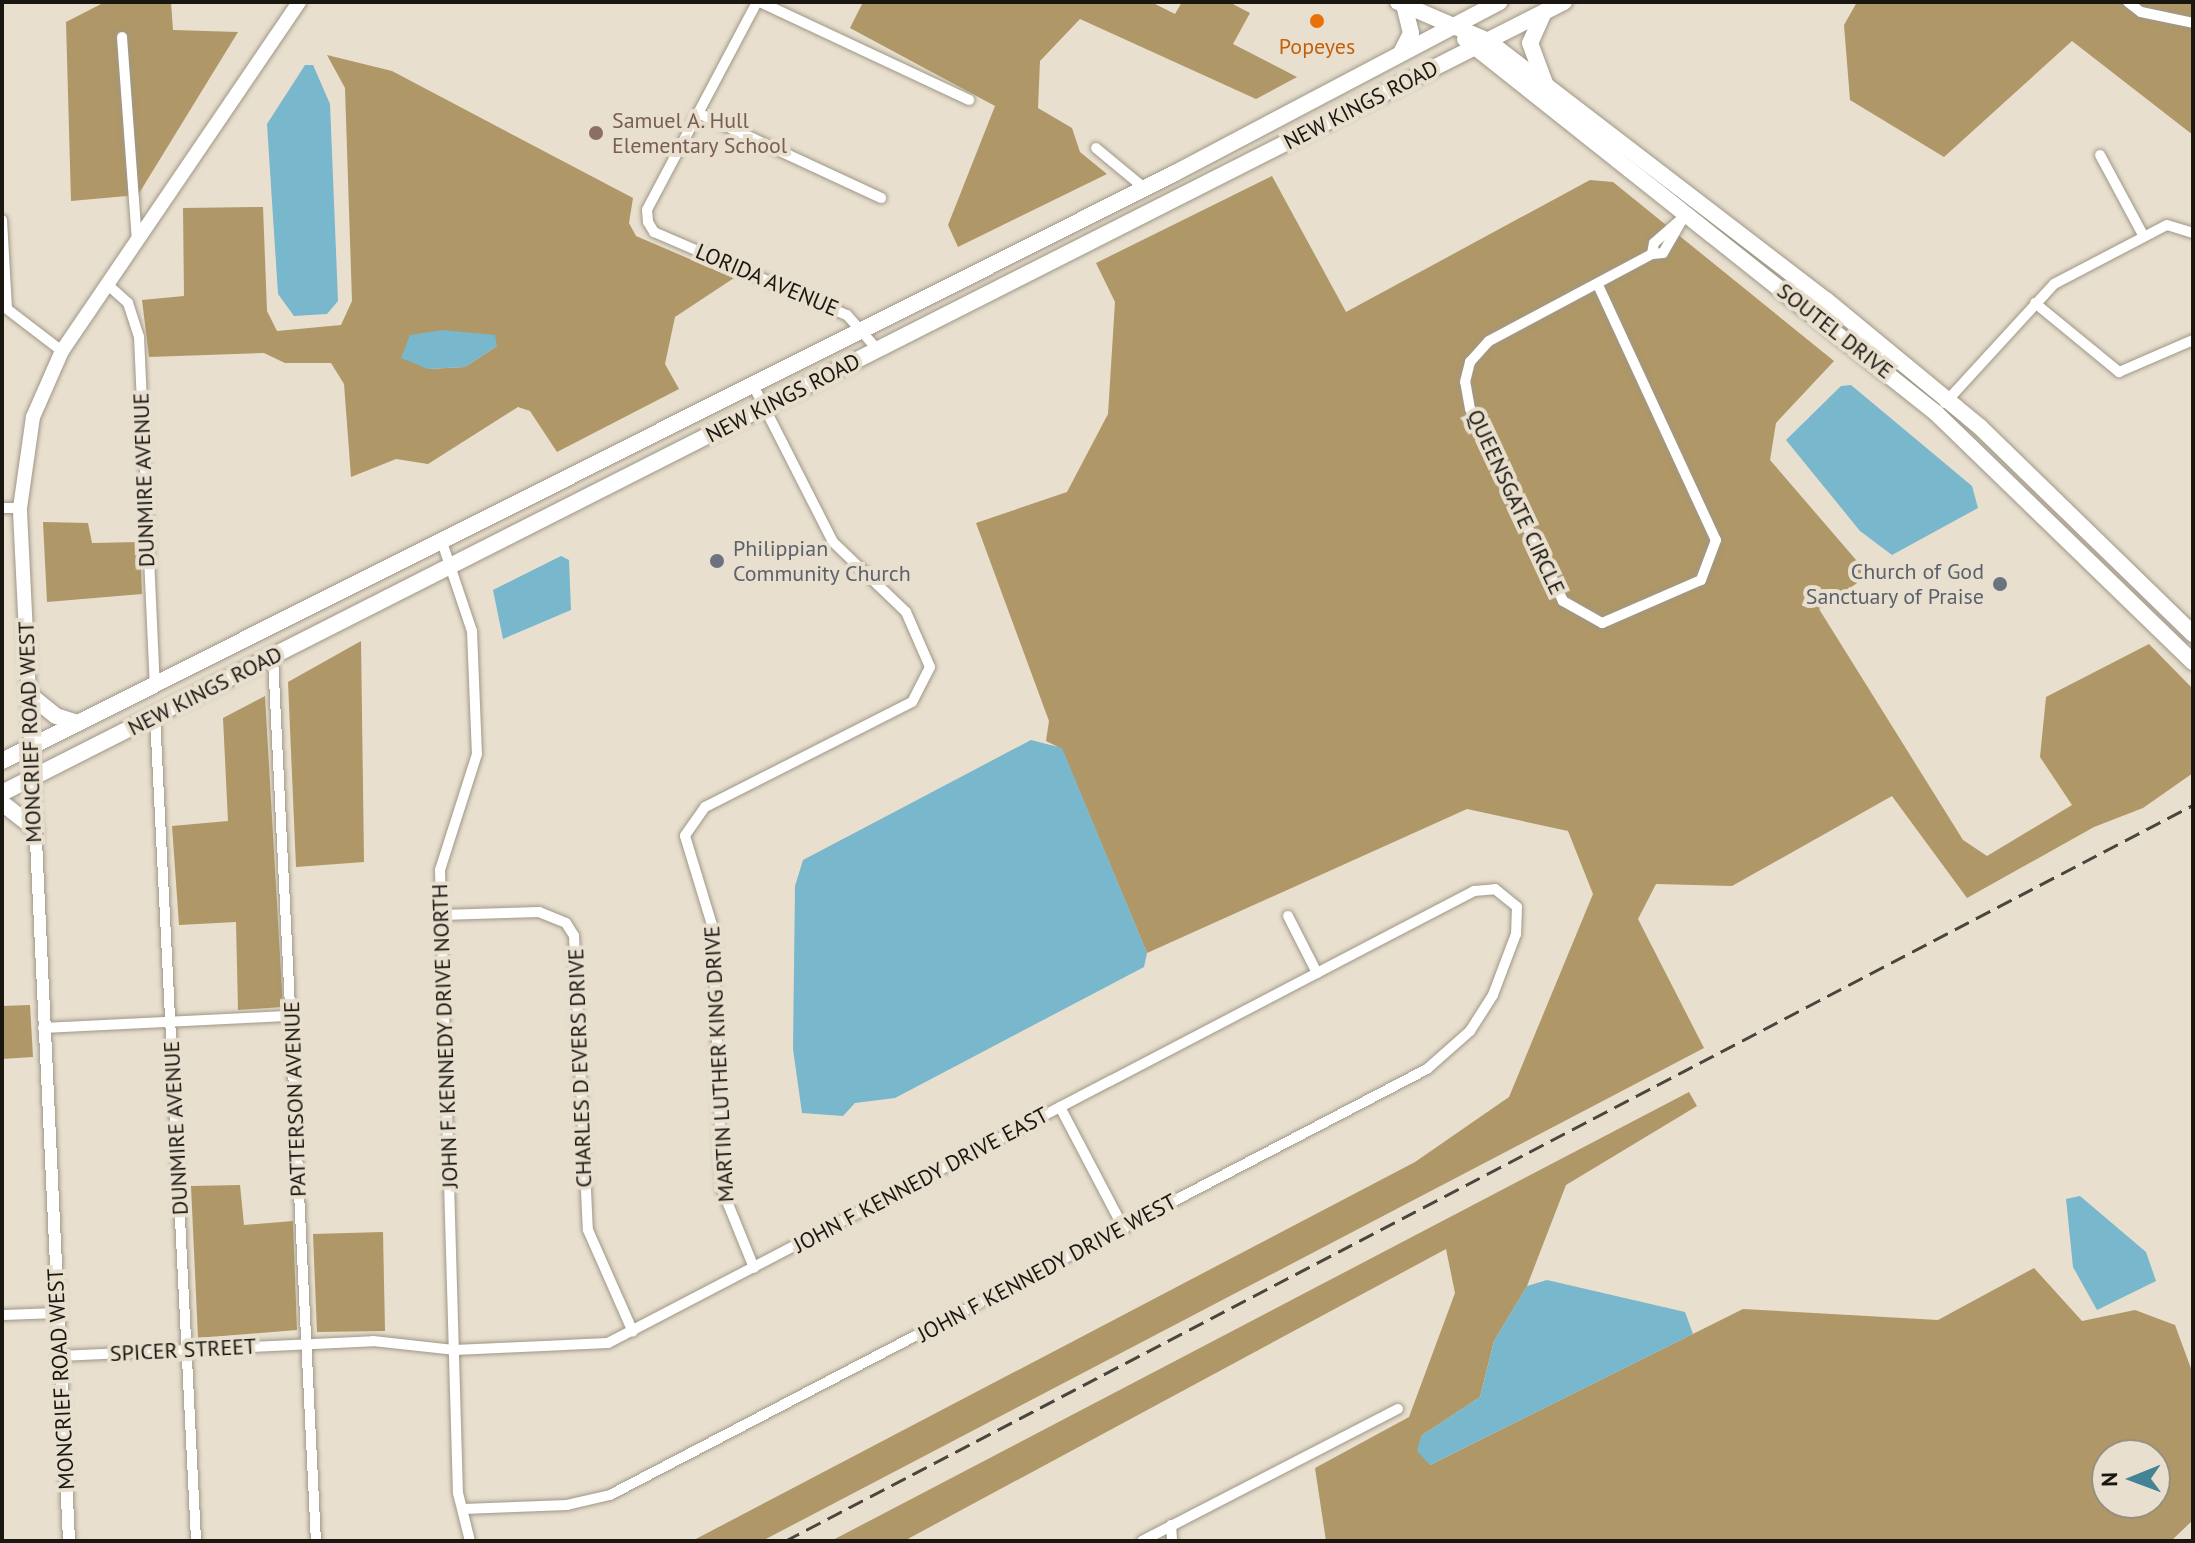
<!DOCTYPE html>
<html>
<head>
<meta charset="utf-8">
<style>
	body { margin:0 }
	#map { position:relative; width:2195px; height:1543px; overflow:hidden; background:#e8dfce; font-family:"PT Sans",sans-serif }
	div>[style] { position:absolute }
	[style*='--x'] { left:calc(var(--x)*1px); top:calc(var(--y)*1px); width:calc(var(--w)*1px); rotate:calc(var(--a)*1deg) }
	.forest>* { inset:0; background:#af9767 }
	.water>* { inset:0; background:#78b7cc }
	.roads { filter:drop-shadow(0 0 2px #9f9787) drop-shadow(0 0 2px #9f9787) }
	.minor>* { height:10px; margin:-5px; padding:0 5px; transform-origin:5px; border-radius:5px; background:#fff }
	.tertiary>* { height:12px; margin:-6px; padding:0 6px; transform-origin:6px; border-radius:6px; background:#fff }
	.secondary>* { height:14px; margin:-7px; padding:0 7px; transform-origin:7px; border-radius:7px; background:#fff }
	.primary>* { height:16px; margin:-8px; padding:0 8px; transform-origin:8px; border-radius:8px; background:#fff }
	.trunk>* { height:16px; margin:-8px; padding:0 8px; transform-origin:8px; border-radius:8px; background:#fff }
	.rail>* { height:3px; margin-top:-1.5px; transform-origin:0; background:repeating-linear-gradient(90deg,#4a463d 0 16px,transparent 0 24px) }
	.dots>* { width:22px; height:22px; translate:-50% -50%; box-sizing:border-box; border:4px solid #e8dfce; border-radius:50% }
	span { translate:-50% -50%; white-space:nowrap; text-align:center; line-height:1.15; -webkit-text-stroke:8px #e8dfce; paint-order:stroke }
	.food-label { font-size:22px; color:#c56008 }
	.street-label { font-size:22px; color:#1a1711 }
	.education-label { font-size:22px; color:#785e54 }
	.left { translate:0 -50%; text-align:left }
	.worship-label { font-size:22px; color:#5b616d }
	.right { translate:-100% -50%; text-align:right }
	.frame { position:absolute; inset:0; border:4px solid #1a1711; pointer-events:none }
	.north { position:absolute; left:2091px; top:1439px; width:80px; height:80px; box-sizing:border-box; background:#e8dfce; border:2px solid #968f82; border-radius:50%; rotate:269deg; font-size:22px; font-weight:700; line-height:32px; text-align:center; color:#1a1711 }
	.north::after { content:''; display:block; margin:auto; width:28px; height:36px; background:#428495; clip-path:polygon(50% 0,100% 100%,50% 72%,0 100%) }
</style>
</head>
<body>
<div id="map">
	<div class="forest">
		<i style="clip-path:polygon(105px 2px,171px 2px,173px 30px,238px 32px,138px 195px,71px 201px,66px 22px)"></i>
		<i style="clip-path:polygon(863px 2px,1151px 2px,1175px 14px,1182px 2px,1229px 2px,1250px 13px,1233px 44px,1297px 77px,1256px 99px,1080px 19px,1040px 61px,1038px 108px,1072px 128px,1080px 152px,1107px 174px,958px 247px,948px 225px,995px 106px,850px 28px)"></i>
		<i style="clip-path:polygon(1857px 2px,2193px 2px,2193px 135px,2072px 41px,1944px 157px,1850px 100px,1844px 25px)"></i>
		<i style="clip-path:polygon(evenodd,327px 55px,392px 71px,633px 198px,629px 223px,636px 236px,734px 278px,675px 317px,665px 364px,679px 389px,557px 452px,530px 411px,518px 407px,428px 464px,396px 459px,351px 477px,344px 384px,331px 363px,285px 363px,264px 353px,149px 357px,142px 300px,184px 296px,183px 208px,263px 207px,267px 311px,277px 331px,341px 325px,352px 301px,345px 88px,327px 55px,497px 346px,465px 367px,428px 369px,497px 346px)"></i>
		<i style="clip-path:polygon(1272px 176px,1346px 312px,1590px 180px,1613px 182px,1834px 361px,1776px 423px,1770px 460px,1869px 575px,1819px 609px,1963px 840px,1987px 856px,2072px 805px,2040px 757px,2046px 697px,2149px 644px,2193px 689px,2193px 773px,2143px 808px,2094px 827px,1967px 898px,1892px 796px,1732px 886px,1656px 884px,1638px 919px,1704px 1048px,762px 1541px,692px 1541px,1415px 1162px,1509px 1097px,1593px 894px,1568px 831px,1467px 809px,1147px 953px,1062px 749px,1046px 741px,1049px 721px,976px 523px,1067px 492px,1108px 414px,1115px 302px,1096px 263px)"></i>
		<i style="clip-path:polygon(43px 522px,88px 523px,92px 543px,140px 542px,142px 594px,47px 602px)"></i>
		<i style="clip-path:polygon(361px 641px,364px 862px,296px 867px,288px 682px)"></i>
		<i style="clip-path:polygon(265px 696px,283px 1007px,238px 1010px,236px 922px,179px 925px,172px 826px,228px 821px,223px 718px)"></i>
		<i style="clip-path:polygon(30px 1005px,33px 1057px,2px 1059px,2px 1006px)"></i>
		<i style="clip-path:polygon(evenodd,1689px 1092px,1697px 1106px,1566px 1185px,1527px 1286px,1494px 1341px,1480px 1397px,1421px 1436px,1430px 1465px,1743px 1309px,1938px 1320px,2034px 1268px,2082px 1321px,2135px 1310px,2175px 1325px,2193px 1374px,2193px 1520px,2171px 1541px,1326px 1541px,1315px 1468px,1409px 1417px,1455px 1293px,1446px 1249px,904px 1541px,831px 1541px,1689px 1092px,2107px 1455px,2155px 1455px,2155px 1503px,2107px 1503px,2107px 1455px)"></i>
		<i style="clip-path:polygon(240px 1185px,244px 1225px,293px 1221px,297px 1330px,198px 1338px,191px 1186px)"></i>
		<i style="clip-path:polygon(383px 1232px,385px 1331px,317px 1332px,313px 1234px)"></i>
	</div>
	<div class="water">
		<i style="clip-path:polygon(305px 65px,313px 65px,330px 104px,338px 301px,327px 314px,294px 316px,278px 294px,267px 124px)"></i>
		<i style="clip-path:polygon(443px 330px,495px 335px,497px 346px,465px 367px,428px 369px,401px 358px,410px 335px)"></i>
		<i style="clip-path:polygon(1851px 385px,1972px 486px,1978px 508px,1892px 555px,1860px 531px,1786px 440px,1841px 386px)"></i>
		<i style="clip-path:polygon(561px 556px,569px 560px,571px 610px,503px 639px,493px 590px)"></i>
		<i style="clip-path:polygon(1031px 740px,1062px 748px,1147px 953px,1144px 967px,895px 1098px,855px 1103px,843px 1116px,802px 1113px,793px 1049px,795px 886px,803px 860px)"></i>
		<i style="clip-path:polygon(2080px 1196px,2146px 1252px,2156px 1281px,2097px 1310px,2073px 1267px,2066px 1199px)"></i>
		<i style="clip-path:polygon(1547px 1280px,1685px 1312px,1693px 1334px,1430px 1465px,1417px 1451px,1421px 1436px,1480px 1397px,1494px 1341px,1527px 1286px)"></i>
	</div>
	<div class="roads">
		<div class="minor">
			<i style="--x:757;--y:2;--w:235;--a:117.9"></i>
			<i style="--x:647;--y:210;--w:12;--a:85"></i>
			<i style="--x:648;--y:222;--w:12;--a:59"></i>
			<i style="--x:654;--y:232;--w:210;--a:23.3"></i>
			<i style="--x:847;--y:315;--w:47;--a:48.5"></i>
			<i style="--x:760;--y:2;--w:231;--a:25.1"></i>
			<i style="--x:2128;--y:2;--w:16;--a:38"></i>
			<i style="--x:2141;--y:12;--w:53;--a:11.9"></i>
			<i style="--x:122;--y:37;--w:206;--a:85.8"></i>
			<i style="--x:698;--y:113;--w:202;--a:24.9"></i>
			<i style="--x:1096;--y:148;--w:61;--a:39.7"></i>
			<i style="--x:2100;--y:155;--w:91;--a:61.7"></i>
			<i style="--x:2;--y:220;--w:89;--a:86.8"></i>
			<i style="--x:7;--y:309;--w:69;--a:37.4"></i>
			<i style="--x:1652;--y:254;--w:11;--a:-80"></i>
			<i style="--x:1654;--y:243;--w:41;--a:-41.1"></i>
			<i style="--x:108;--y:285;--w:27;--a:42"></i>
			<i style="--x:128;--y:303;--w:36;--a:72"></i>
			<i style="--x:139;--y:337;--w:348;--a:87.4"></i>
			<i style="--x:1598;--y:285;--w:281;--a:65.2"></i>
			<i style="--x:1716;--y:540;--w:43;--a:110.6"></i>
			<i style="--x:1701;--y:580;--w:108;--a:156.5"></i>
			<i style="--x:1602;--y:623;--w:45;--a:-150.6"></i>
			<i style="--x:1563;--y:601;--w:213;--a:-115.8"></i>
			<i style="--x:1470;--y:409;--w:27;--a:-100"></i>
			<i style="--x:1465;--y:382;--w:21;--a:-76"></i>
			<i style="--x:1470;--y:362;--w:28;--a:-48"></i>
			<i style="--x:1489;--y:341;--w:185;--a:-28.1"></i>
			<i style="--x:1652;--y:254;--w:11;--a:-5"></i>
			<i style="--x:1663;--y:253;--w:38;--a:-60"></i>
			<i style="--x:2035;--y:303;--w:109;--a:39.4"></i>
			<i style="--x:2119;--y:372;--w:81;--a:-23.4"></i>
			<i style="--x:753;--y:385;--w:176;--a:63"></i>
			<i style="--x:833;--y:542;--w:101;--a:43.8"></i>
			<i style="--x:906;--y:612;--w:60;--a:66.4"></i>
			<i style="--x:930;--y:667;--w:39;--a:117"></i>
			<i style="--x:912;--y:702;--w:232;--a:153.1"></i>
			<i style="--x:705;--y:807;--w:35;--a:125"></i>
			<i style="--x:685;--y:836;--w:96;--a:73.1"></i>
			<i style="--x:713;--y:928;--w:261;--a:88"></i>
			<i style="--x:722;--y:1189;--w:85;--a:67.9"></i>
			<i style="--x:1945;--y:403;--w:161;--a:-47.5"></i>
			<i style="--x:2054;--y:284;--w:127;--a:-27.6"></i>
			<i style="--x:2167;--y:225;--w:27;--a:17"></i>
			<i style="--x:2;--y:508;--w:18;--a:0"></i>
			<i style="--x:442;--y:542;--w:94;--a:71.4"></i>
			<i style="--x:472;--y:631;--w:123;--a:87.7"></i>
			<i style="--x:477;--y:754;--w:122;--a:107.7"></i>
			<i style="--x:440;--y:870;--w:623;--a:88.35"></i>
			<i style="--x:458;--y:1493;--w:49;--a:76"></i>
			<i style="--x:273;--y:657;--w:885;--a:87.22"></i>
			<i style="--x:155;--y:716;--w:826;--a:87.15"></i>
			<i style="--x:441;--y:915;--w:98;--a:-1.8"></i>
			<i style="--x:539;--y:912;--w:29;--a:22"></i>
			<i style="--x:566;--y:923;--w:15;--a:58"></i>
			<i style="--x:574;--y:936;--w:294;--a:87.3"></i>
			<i style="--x:588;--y:1230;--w:111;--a:66.2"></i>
			<i style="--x:1288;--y:916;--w:64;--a:63"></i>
			<i style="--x:43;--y:1028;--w:249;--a:-2.8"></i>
			<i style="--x:1060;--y:1107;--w:138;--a:62.3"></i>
			<i style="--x:2;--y:1315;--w:56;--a:-2"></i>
			<i style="--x:60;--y:1356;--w:313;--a:-2.7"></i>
			<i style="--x:373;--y:1341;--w:81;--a:6.3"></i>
			<i style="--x:454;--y:1350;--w:154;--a:-2.6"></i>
			<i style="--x:608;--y:1343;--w:977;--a:-27.56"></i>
			<i style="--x:1474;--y:891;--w:21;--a:-5"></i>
			<i style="--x:1495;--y:889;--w:28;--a:39"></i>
			<i style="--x:1517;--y:907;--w:27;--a:92"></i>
			<i style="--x:1516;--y:934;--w:65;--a:110.7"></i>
			<i style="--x:1493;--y:995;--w:43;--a:122.6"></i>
			<i style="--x:1470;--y:1031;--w:57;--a:138.5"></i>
			<i style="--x:1427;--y:1069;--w:921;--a:152.46"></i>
			<i style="--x:610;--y:1495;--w:44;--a:166.9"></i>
			<i style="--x:567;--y:1505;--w:104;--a:177.8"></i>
			<i style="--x:1171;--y:1525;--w:16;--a:86"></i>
			<i style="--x:1142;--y:1541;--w:288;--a:-27.3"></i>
		</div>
		<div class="tertiary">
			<i style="--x:33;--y:777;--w:765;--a:87.3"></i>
		</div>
		<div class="secondary">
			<i style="--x:33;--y:777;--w:269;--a:-92.8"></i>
			<i style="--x:20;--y:508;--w:92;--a:-81.9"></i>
			<i style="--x:33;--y:417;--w:72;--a:-66.3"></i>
			<i style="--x:62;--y:351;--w:422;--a:-55.8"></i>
		</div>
		<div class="primary">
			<i style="--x:1398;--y:2;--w:98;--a:23.4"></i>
			<i style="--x:1488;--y:41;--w:426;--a:37.5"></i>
			<i style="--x:1826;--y:300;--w:200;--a:39.5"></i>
			<i style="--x:1980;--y:427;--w:297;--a:44.2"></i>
			<i style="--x:1465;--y:39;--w:601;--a:38.45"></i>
			<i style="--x:1936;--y:413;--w:358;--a:44.1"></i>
		</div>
		<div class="trunk">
			<i style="--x:1544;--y:12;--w:34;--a:114"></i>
			<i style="--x:1530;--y:43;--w:46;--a:69.6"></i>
			<i style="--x:1401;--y:53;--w:22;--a:-63"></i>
			<i style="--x:1411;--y:33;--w:29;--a:-104"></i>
			<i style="--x:30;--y:695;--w:33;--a:39"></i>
			<i style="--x:56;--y:716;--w:23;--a:18"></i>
			<i style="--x:2;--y:761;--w:1312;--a:-26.62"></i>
			<i style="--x:1175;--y:173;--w:367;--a:-27.8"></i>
			<i style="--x:2;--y:793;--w:1751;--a:-26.86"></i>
			<i style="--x:2;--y:803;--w:41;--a:38"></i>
		</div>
	</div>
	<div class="rail">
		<i style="--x:785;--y:1541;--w:1589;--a:-27.6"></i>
	</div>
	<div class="dots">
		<i style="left:1317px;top:21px;background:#e8710a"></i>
		<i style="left:596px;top:133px;background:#8d6e63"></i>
		<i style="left:717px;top:561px;background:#6b7280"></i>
		<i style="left:2000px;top:584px;background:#6b7280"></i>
	</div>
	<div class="food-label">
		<span style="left:1317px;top:47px">Popeyes</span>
	</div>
	<div class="street-label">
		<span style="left:1361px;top:105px;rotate:-27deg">NEW KINGS ROAD</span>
		<span style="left:767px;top:280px;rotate:23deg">LORIDA AVENUE</span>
		<span style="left:1835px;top:331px;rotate:38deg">SOUTEL DRIVE</span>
		<span style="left:783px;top:398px;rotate:-27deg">NEW KINGS ROAD</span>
		<span style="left:144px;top:480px;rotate:-92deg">DUNMIRE AVENUE</span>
		<span style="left:1516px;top:502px;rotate:65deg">QUEENSGATE CIRCLE</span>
		<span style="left:205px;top:691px;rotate:-27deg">NEW KINGS ROAD</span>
		<span style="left:30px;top:732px;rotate:-92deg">MONCRIEF ROAD WEST</span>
		<span style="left:445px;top:1036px;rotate:-92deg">JOHN F KENNEDY DRIVE NORTH</span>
		<span style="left:719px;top:1064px;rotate:-93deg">MARTIN LUTHER KING DRIVE</span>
		<span style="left:580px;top:1068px;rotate:-92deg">CHARLES D EVERS DRIVE</span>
		<span style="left:295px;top:1099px;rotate:-92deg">PATTERSON AVENUE</span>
		<span style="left:176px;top:1128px;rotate:-93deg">DUNMIRE AVENUE</span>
		<span style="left:921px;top:1180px;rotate:-28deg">JOHN F KENNEDY DRIVE EAST</span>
		<span style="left:1047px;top:1268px;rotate:-28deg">JOHN F KENNEDY DRIVE WEST</span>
		<span style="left:183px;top:1350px;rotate:-3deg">SPICER STREET</span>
		<span style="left:61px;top:1379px;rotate:-93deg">MONCRIEF ROAD WEST</span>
	</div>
	<div class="education-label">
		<span class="left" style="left:612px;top:133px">Samuel A. Hull<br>Elementary School</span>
	</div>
	<div class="worship-label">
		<span class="left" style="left:733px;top:561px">Philippian<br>Community Church</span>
		<span class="right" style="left:1984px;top:584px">Church of God<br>Sanctuary of Praise</span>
	</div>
	<div class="frame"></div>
	<div class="north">N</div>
</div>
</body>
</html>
